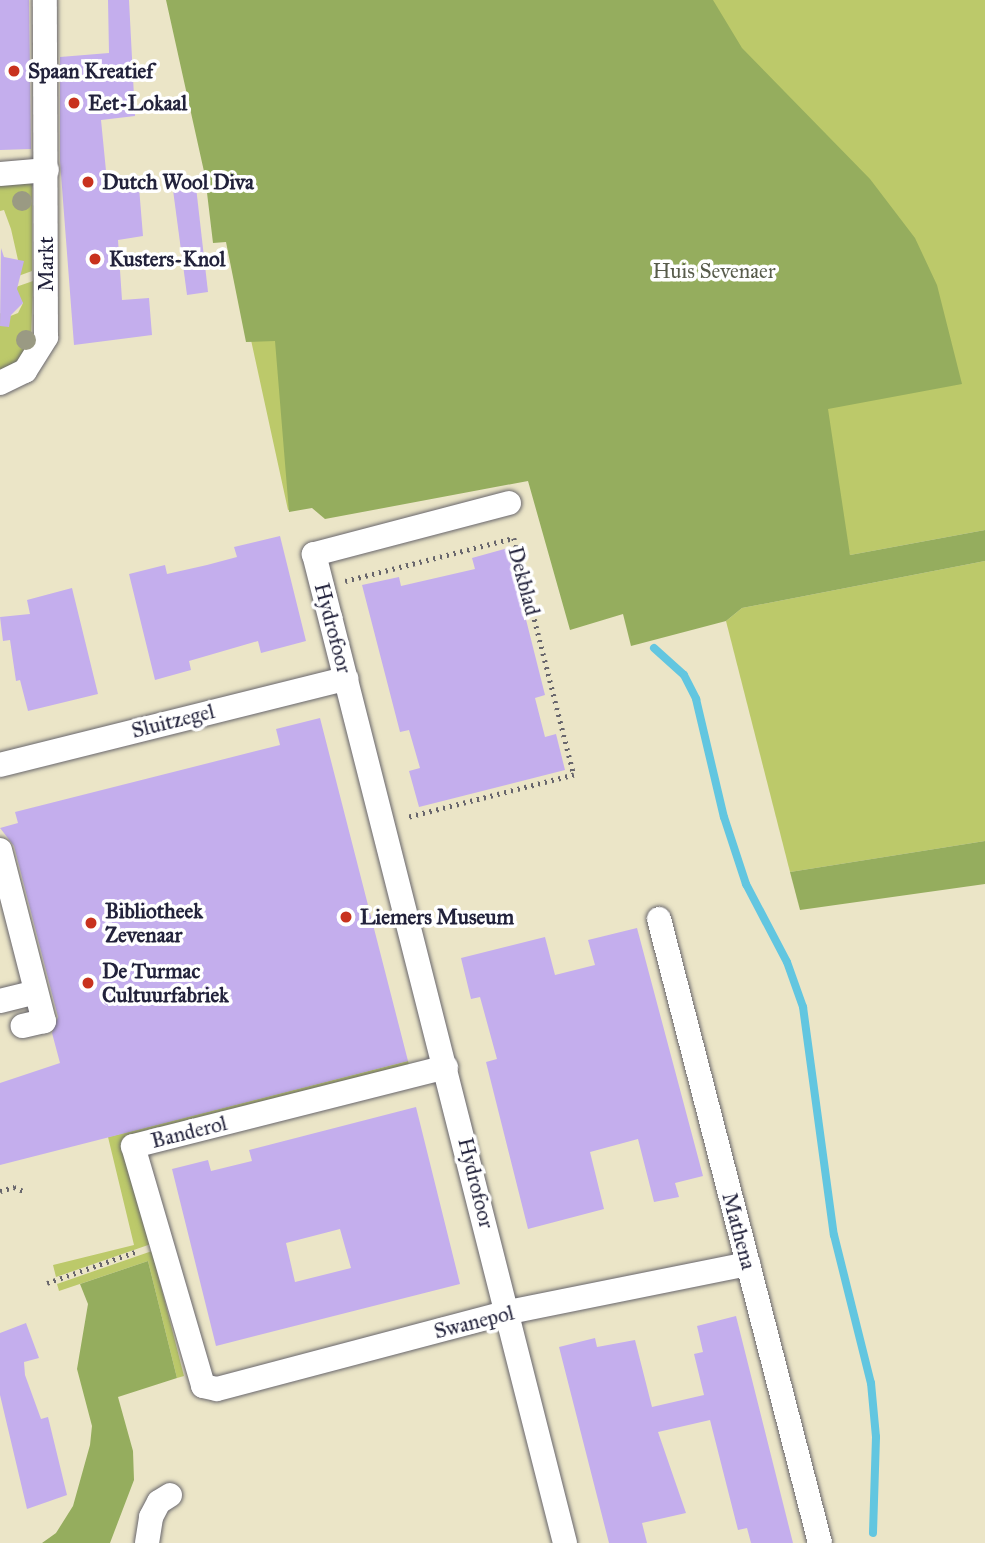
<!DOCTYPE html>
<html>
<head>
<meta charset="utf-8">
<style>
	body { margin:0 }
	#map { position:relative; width:985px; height:1543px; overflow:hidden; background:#ebe5c7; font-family:"IM FELL Great Primer",serif }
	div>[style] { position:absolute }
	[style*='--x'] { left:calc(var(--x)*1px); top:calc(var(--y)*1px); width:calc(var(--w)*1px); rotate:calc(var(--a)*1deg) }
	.green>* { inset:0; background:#bcc96a }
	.forest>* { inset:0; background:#95ad5e }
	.stream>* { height:8px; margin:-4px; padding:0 4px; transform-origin:4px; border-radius:4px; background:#62c6e0 }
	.building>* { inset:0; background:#c4aeed }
	.path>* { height:4.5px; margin-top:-2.25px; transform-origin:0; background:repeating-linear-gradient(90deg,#68666c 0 2px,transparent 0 7px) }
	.roads { filter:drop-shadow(0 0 2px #68666c) drop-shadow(0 0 2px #68666c) }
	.minor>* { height:24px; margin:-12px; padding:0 12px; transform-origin:12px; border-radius:12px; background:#fff }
	.trees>* { width:20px; height:20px; margin:-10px; border-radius:50%; background:#9a9a83 }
	.dots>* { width:19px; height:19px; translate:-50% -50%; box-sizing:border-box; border:4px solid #fff; border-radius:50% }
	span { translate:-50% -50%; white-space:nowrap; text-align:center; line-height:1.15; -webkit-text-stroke:7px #fff; paint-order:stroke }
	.poi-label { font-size:21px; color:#22223b; font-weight:700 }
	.left { translate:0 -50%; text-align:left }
	.street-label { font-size:21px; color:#22223b }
	.park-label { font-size:21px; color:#585c4b }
</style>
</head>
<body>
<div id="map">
	<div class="green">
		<i style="clip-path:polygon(177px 0,985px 0,985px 530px,850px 555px,848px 548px,532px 472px,288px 510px)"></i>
		<i style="clip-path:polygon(32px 178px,32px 271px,10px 279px,18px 260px,11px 229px,4px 210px,0 211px,0 179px)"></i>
		<i style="clip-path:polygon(33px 281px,31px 340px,17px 362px,0 371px,0 313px,8px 317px,18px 313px,23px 303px,13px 288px)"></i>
		<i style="clip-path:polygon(985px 561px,985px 841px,790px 872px,726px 621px,742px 608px)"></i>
		<i style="clip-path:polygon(408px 1061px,410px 1069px,125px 1141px,151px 1244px,56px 1277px,53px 1265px,134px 1245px,108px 1137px)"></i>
		<i style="clip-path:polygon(152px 1251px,184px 1376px,177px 1378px,148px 1261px,59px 1291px,57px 1284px)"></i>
	</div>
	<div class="forest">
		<i style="clip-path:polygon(166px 0,713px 0,742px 48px,870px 179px,915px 238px,937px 285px,962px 384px,828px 409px,850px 555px,985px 530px,985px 561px,742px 608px,726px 621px,631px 646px,623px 614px,570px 630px,528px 481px,325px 519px,312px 508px,289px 512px,275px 341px,246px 342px,226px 242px,213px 243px,205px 176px)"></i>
		<i style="clip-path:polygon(985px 841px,985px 884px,800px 910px,790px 872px)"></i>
		<i style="clip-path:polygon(148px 1261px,177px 1378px,118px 1397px,133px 1451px,134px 1480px,110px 1543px,42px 1543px,56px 1533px,73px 1506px,90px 1445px,92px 1426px,77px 1369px,88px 1304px,80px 1284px)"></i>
	</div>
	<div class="stream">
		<i style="--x:654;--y:648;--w:40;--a:42"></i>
		<i style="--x:684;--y:675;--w:27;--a:63"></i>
		<i style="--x:696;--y:699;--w:121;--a:76.7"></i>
		<i style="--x:724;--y:817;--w:71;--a:71.8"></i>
		<i style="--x:746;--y:884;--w:88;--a:62.3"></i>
		<i style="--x:787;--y:962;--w:48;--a:70.4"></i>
		<i style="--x:803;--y:1007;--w:230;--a:82.3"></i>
		<i style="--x:834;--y:1235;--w:153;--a:76"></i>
		<i style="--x:871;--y:1383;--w:54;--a:84.7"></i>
		<i style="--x:876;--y:1437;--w:96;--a:91.8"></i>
	</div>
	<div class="building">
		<i style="clip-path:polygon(0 0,29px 0,31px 149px,0 150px)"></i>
		<i style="clip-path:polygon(108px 0,129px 0,135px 116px,101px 120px,107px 181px,138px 175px,143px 236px,118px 240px,122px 300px,149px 298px,152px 335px,74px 345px,60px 161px,60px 57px,109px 53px)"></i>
		<i style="clip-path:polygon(196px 187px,208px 292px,187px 295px,173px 190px)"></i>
		<i style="clip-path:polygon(1px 248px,4px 257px,24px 261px,17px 289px,23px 303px,11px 315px,9px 327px,0 326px)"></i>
		<i style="clip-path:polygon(280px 536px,306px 641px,261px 653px,258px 641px,189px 661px,191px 670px,155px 680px,129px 574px,165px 565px,167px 574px,207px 565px,237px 557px,234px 547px)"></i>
		<i style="clip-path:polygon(508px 548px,545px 695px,535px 698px,545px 737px,556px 734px,565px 770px,419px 807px,409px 771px,420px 768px,409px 730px,400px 732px,362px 585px,399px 577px,401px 586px,475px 569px,472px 558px)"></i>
		<i style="clip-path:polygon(72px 588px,98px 694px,28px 711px,20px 680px,16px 681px,10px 640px,3px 641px,0 617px,30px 614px,27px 600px)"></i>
		<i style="clip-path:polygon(320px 718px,408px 1061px,0 1165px,0 1083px,60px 1063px,52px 1033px,58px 1017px,14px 846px,0 828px,18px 823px,15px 812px,280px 745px,276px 729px)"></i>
		<i style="clip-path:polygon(637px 928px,703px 1176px,675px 1183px,679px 1197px,654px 1202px,638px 1139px,590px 1152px,604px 1209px,528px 1229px,486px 1062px,497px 1059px,480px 997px,471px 999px,461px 958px,545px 937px,555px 975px,595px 965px,588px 940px)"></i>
		<i style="clip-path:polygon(evenodd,416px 1107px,460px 1284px,216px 1346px,172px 1169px,208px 1160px,211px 1171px,252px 1161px,249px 1150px,416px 1107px,340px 1229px,351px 1268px,295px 1282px,286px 1243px,340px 1229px)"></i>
		<i style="clip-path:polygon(736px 1316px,793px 1543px,751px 1543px,747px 1528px,738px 1530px,710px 1420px,658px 1432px,686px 1513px,642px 1523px,647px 1543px,609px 1543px,559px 1347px,595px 1338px,597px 1347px,635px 1340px,652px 1407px,704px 1395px,694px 1354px,703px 1352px,697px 1326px)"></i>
		<i style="clip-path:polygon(26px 1323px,39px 1358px,24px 1362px,25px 1375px,41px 1419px,48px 1417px,67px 1495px,27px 1509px,0 1395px,0 1333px)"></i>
	</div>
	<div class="path">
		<i style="--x:345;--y:581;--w:174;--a:-14.3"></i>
		<i style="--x:514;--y:538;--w:244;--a:75.8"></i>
		<i style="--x:574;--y:775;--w:174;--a:165.7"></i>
		<i style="--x:0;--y:1191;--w:15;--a:-16"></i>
		<i style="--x:14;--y:1187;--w:13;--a:23"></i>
		<i style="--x:47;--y:1283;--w:96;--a:-19.4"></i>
	</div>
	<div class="roads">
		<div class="minor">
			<i style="--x:0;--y:174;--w:47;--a:-4.9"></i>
			<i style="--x:0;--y:383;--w:28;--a:-26"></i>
			<i style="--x:25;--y:371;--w:40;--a:-58"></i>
			<i style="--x:46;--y:337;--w:337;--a:-90.2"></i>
			<i style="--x:509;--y:503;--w:202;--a:165.3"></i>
			<i style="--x:314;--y:554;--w:1020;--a:75.76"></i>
			<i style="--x:0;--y:765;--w:357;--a:-14"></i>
			<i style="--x:0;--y:850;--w:177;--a:75.6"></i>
			<i style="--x:44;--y:1021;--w:22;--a:167"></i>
			<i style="--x:659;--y:919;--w:644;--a:75.53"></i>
			<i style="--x:0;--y:1001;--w:37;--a:-14"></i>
			<i style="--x:446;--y:1067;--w:323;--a:165.8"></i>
			<i style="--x:133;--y:1146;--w:250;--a:73.7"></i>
			<i style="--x:203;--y:1386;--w:14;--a:12"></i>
			<i style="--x:217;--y:1389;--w:302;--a:-14.8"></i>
			<i style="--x:509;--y:1312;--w:244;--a:-11.4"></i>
			<i style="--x:147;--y:1543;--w:26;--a:-81"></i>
			<i style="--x:151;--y:1517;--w:17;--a:-62"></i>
			<i style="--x:159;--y:1502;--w:13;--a:-32"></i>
		</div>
	</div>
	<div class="trees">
		<i style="left:22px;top:201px"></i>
		<i style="left:26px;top:340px"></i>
	</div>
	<div class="dots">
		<i style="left:14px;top:71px;background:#c8321e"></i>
		<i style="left:74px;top:103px;background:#c8321e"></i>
		<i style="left:88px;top:182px;background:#c8321e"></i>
		<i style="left:95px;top:259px;background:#c8321e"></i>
		<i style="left:346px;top:917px;background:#c8321e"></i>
		<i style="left:91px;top:923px;background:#c8321e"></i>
		<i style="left:88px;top:983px;background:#c8321e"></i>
	</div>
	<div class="poi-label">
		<span class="left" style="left:28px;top:71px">Spaan Kreatief</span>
		<span class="left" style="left:88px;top:103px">Eet-Lokaal</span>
		<span class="left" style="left:102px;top:182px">Dutch Wool Diva</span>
		<span class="left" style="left:109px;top:259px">Kusters-Knol</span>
		<span class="left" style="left:105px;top:923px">Bibliotheek<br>Zevenaar</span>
		<span class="left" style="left:360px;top:917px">Liemers Museum</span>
		<span class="left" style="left:102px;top:983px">De Turmac<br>Cultuurfabriek</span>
	</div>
	<div class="street-label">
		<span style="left:46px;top:264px;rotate:-90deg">Markt</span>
		<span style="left:524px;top:581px;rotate:75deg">Dekblad</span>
		<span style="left:333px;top:628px;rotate:75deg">Hydrofoor</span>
		<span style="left:173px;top:721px;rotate:-14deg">Sluitzegel</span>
		<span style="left:189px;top:1132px;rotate:-14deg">Banderol</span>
		<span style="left:476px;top:1183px;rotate:76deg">Hydrofoor</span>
		<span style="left:739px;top:1231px;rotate:75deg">Mathena</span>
		<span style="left:474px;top:1322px;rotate:-14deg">Swanepol</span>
	</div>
	<div class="park-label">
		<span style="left:714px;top:271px">Huis Sevenaer</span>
	</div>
</div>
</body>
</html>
